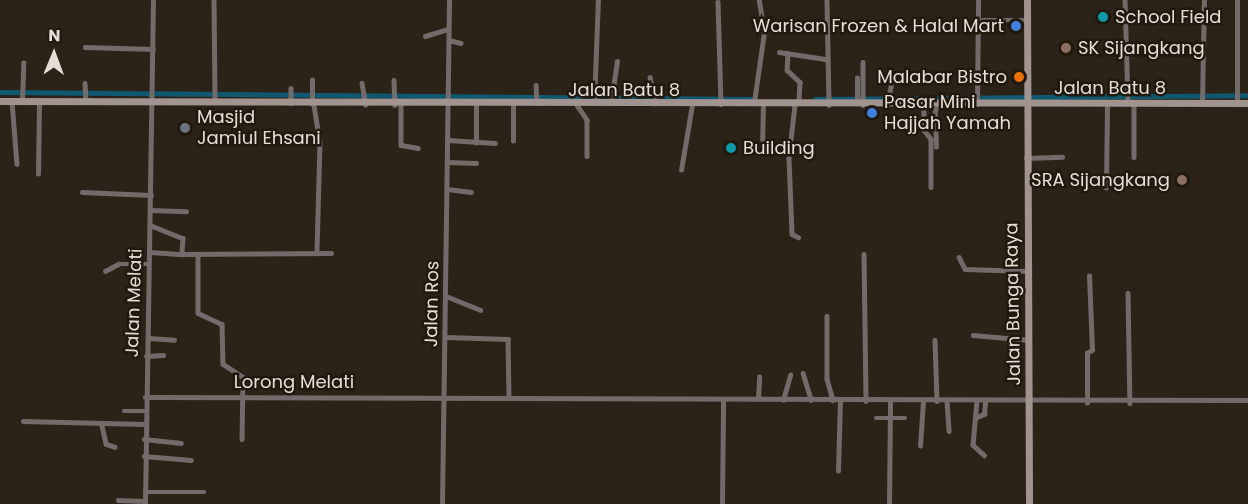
<!DOCTYPE html>
<html>
<head>
<meta charset="utf-8">
<style>
	body { margin:0 }
	#map { position:relative; width:1248px; height:504px; overflow:hidden; background:#2b2318; font-family:Poppins,sans-serif }
	div>[style] { position:absolute }
	[style*='--x'] { left:calc(var(--x)*1px); top:calc(var(--y)*1px); width:calc(var(--w)*1px); rotate:calc(var(--a)*1deg) }
	.canal>* { height:5px; margin:-2.5px; padding:0 2.5px; transform-origin:2.5px; border-radius:2.5px; background:#105770 }
	.street>* { height:4.5px; margin:-2.25px; padding:0 2.25px; transform-origin:2.25px; border-radius:2.25px; background:#736b69 }
	.secondary>* { height:7px; margin:-3.5px; padding:0 3.5px; transform-origin:3.5px; border-radius:3.5px; background:#a09390 }
	.dots>* { width:16px; height:16px; translate:-50% -50%; box-sizing:border-box; border:3px solid #21190e; border-radius:50% }
	span { translate:-50% -50%; white-space:nowrap; text-align:center; line-height:1.15; -webkit-text-stroke:5px #21190e; paint-order:stroke }
	.poi-label { font-size:18px; color:#e4ded7 }
	.left { translate:0 -50%; text-align:left }
	.right { translate:-100% -50%; text-align:right }
	.street-label { font-size:18px; color:#e4ded7 }
	.north { position:absolute; left:24px; top:24px; width:60px; height:60px; -webkit-text-stroke:4px #21190e; paint-order:stroke; rotate:1deg; font-size:16px; font-weight:700; line-height:24px; text-align:center; color:#e4ded7 }
	.north::after { content:''; display:block; margin:auto; width:21px; height:27px; background:#e4ded7; clip-path:polygon(50% 0,100% 100%,50% 72%,0 100%) }
</style>
</head>
<body>
<div id="map">
	<div class="canal">
		<i style="--x:0;--y:92;--w:751;--a:0.53"></i>
		<i style="--x:815;--y:99;--w:433;--a:-0.5"></i>
	</div>
	<div class="street">
		<i style="--x:214;--y:0;--w:101;--a:89.4"></i>
		<i style="--x:827;--y:0;--w:105;--a:88.9"></i>
		<i style="--x:1125;--y:0;--w:103;--a:88.3"></i>
		<i style="--x:718;--y:2;--w:102;--a:88.3"></i>
		<i style="--x:983;--y:20;--w:44;--a:0"></i>
		<i style="--x:425;--y:36;--w:24;--a:-17"></i>
		<i style="--x:449;--y:40;--w:12;--a:14"></i>
		<i style="--x:85;--y:47;--w:68;--a:1.7"></i>
		<i style="--x:779;--y:52;--w:48;--a:8.5"></i>
		<i style="--x:788;--y:53;--w:17;--a:93"></i>
		<i style="--x:787;--y:70;--w:18;--a:43"></i>
		<i style="--x:800;--y:82;--w:20;--a:93"></i>
		<i style="--x:863;--y:62;--w:43;--a:90"></i>
		<i style="--x:650;--y:77;--w:27;--a:77"></i>
		<i style="--x:394;--y:80;--w:25;--a:88"></i>
		<i style="--x:85;--y:83;--w:19;--a:87"></i>
		<i style="--x:362;--y:83;--w:22;--a:80"></i>
		<i style="--x:536;--y:85;--w:18;--a:87"></i>
		<i style="--x:291;--y:88;--w:15;--a:90"></i>
		<i style="--x:12;--y:101;--w:63;--a:85.5"></i>
		<i style="--x:22;--y:101;--w:38;--a:-88"></i>
		<i style="--x:594;--y:102;--w:102;--a:-87.8"></i>
		<i style="--x:611;--y:102;--w:41;--a:-81.7"></i>
		<i style="--x:754;--y:102;--w:70;--a:-81.8"></i>
		<i style="--x:764;--y:33;--w:33;--a:-99"></i>
		<i style="--x:857;--y:102;--w:24;--a:-90"></i>
		<i style="--x:1202;--y:102;--w:102;--a:-88.9"></i>
		<i style="--x:1134;--y:103;--w:54;--a:90"></i>
		<i style="--x:1237;--y:103;--w:103;--a:-90"></i>
		<i style="--x:312;--y:104;--w:24;--a:-90"></i>
		<i style="--x:924;--y:104;--w:26;--a:90"></i>
		<i style="--x:924;--y:130;--w:11;--a:52"></i>
		<i style="--x:931;--y:139;--w:48;--a:90"></i>
		<i style="--x:977;--y:104;--w:103;--a:-89.4"></i>
		<i style="--x:314;--y:105;--w:38;--a:81"></i>
		<i style="--x:320;--y:143;--w:109;--a:91.6"></i>
		<i style="--x:401;--y:105;--w:40;--a:90"></i>
		<i style="--x:401;--y:145;--w:17;--a:10"></i>
		<i style="--x:577;--y:105;--w:18;--a:56"></i>
		<i style="--x:587;--y:120;--w:36;--a:90"></i>
		<i style="--x:795;--y:105;--w:53;--a:96.5"></i>
		<i style="--x:789;--y:158;--w:76;--a:87.7"></i>
		<i style="--x:792;--y:234;--w:7;--a:27"></i>
		<i style="--x:887;--y:105;--w:31;--a:-79"></i>
		<i style="--x:448;--y:140;--w:47;--a:3.7"></i>
		<i style="--x:513;--y:141;--w:36;--a:-90"></i>
		<i style="--x:476;--y:143;--w:38;--a:-90"></i>
		<i style="--x:936;--y:147;--w:37;--a:-92"></i>
		<i style="--x:935;--y:110;--w:8;--a:-50"></i>
		<i style="--x:762;--y:151;--w:46;--a:-88.8"></i>
		<i style="--x:1026;--y:158;--w:36;--a:-2"></i>
		<i style="--x:447;--y:162;--w:29;--a:2"></i>
		<i style="--x:681;--y:170;--w:66;--a:-80.4"></i>
		<i style="--x:38;--y:174;--w:72;--a:-89.2"></i>
		<i style="--x:1106;--y:188;--w:85;--a:-89.3"></i>
		<i style="--x:447;--y:189;--w:24;--a:7"></i>
		<i style="--x:82;--y:192;--w:69;--a:2.5"></i>
		<i style="--x:150;--y:210;--w:36;--a:2"></i>
		<i style="--x:150;--y:225;--w:35;--a:22"></i>
		<i style="--x:183;--y:238;--w:16;--a:94"></i>
		<i style="--x:182;--y:254;--w:149;--a:-0.4"></i>
		<i style="--x:150;--y:252;--w:32;--a:4"></i>
		<i style="--x:198;--y:254;--w:59;--a:90"></i>
		<i style="--x:198;--y:313;--w:26;--a:25"></i>
		<i style="--x:222;--y:324;--w:40;--a:88.6"></i>
		<i style="--x:223;--y:364;--w:24;--a:33"></i>
		<i style="--x:243;--y:377;--w:62;--a:90.9"></i>
		<i style="--x:864;--y:254;--w:147;--a:89.2"></i>
		<i style="--x:959;--y:257;--w:13;--a:63"></i>
		<i style="--x:965;--y:269;--w:63;--a:1.8"></i>
		<i style="--x:105;--y:271;--w:15;--a:-28"></i>
		<i style="--x:118;--y:264;--w:31;--a:0"></i>
		<i style="--x:1128;--y:293;--w:110;--a:89"></i>
		<i style="--x:446;--y:296;--w:37;--a:22"></i>
		<i style="--x:827;--y:316;--w:63;--a:90"></i>
		<i style="--x:827;--y:379;--w:22;--a:74"></i>
		<i style="--x:973;--y:335;--w:56;--a:5.1"></i>
		<i style="--x:445;--y:337;--w:63;--a:1.8"></i>
		<i style="--x:508;--y:339;--w:59;--a:89"></i>
		<i style="--x:148;--y:338;--w:26;--a:4"></i>
		<i style="--x:935;--y:340;--w:61;--a:88.1"></i>
		<i style="--x:146;--y:356;--w:17;--a:-3"></i>
		<i style="--x:803;--y:373;--w:28;--a:73"></i>
		<i style="--x:145;--y:397;--w:1103;--a:0.16"></i>
		<i style="--x:758;--y:399;--w:22;--a:-87"></i>
		<i style="--x:783;--y:400;--w:26;--a:-74"></i>
		<i style="--x:947;--y:401;--w:30;--a:86"></i>
		<i style="--x:977;--y:401;--w:44;--a:95.2"></i>
		<i style="--x:973;--y:445;--w:15;--a:42"></i>
		<i style="--x:1087;--y:403;--w:50;--a:-90"></i>
		<i style="--x:1087;--y:353;--w:6;--a:-31"></i>
		<i style="--x:1092;--y:350;--w:74;--a:-92.3"></i>
		<i style="--x:124;--y:411;--w:20;--a:0"></i>
		<i style="--x:977;--y:417;--w:8;--a:-23"></i>
		<i style="--x:984;--y:414;--w:12;--a:-85"></i>
		<i style="--x:876;--y:418;--w:29;--a:0"></i>
		<i style="--x:23;--y:421;--w:121;--a:1.4"></i>
		<i style="--x:102;--y:426;--w:18;--a:77"></i>
		<i style="--x:106;--y:444;--w:9;--a:18"></i>
		<i style="--x:144;--y:439;--w:37;--a:6"></i>
		<i style="--x:920;--y:446;--w:45;--a:-86.2"></i>
		<i style="--x:144;--y:456;--w:47;--a:4.9"></i>
		<i style="--x:838;--y:471;--w:71;--a:-88.4"></i>
		<i style="--x:145;--y:492;--w:59;--a:0"></i>
		<i style="--x:118;--y:500;--w:27;--a:2"></i>
		<i style="--x:145;--y:504;--w:504;--a:-89.09"></i>
		<i style="--x:442;--y:504;--w:504;--a:-89.2"></i>
		<i style="--x:722;--y:504;--w:104;--a:-89.4"></i>
		<i style="--x:889;--y:504;--w:103;--a:-89.4"></i>
	</div>
	<div class="secondary">
		<i style="--x:1027;--y:0;--w:504;--a:89.77"></i>
		<i style="--x:0;--y:101;--w:1248;--a:0.09"></i>
	</div>
	<div class="dots">
		<i style="left:1103px;top:17px;background:#0f9aa8"></i>
		<i style="left:1016px;top:26px;background:#3f7fe0"></i>
		<i style="left:1066px;top:48px;background:#8d6e63"></i>
		<i style="left:1019px;top:77px;background:#e8710a"></i>
		<i style="left:872px;top:113px;background:#3f7fe0"></i>
		<i style="left:185px;top:128px;background:#6b7280"></i>
		<i style="left:731px;top:148px;background:#0f9aa8"></i>
		<i style="left:1182px;top:180px;background:#8d6e63"></i>
	</div>
	<div class="poi-label">
		<span class="left" style="left:1115px;top:17px">School Field</span>
		<span class="right" style="left:1004px;top:26px">Warisan Frozen &amp; Halal Mart</span>
		<span class="left" style="left:1078px;top:48px">SK Sijangkang</span>
		<span class="right" style="left:1007px;top:77px">Malabar Bistro</span>
		<span class="left" style="left:884px;top:113px">Pasar Mini<br>Hajjah Yamah</span>
		<span class="left" style="left:197px;top:128px">Masjid<br>Jamiul Ehsani</span>
		<span class="left" style="left:743px;top:148px">Building</span>
		<span class="right" style="left:1170px;top:180px">SRA Sijangkang</span>
	</div>
	<div class="street-label">
		<span style="left:1110px;top:88px">Jalan Batu 8</span>
		<span style="left:624px;top:90px">Jalan Batu 8</span>
		<span style="left:134px;top:303px;rotate:-88deg">Jalan Melati</span>
		<span style="left:432px;top:304px;rotate:-89deg">Jalan Ros</span>
		<span style="left:1013px;top:304px;rotate:-91deg">Jalan Bunga Raya</span>
		<span style="left:294px;top:382px">Lorong Melati</span>
	</div>
	<div class="north">N</div>
</div>
</body>
</html>
